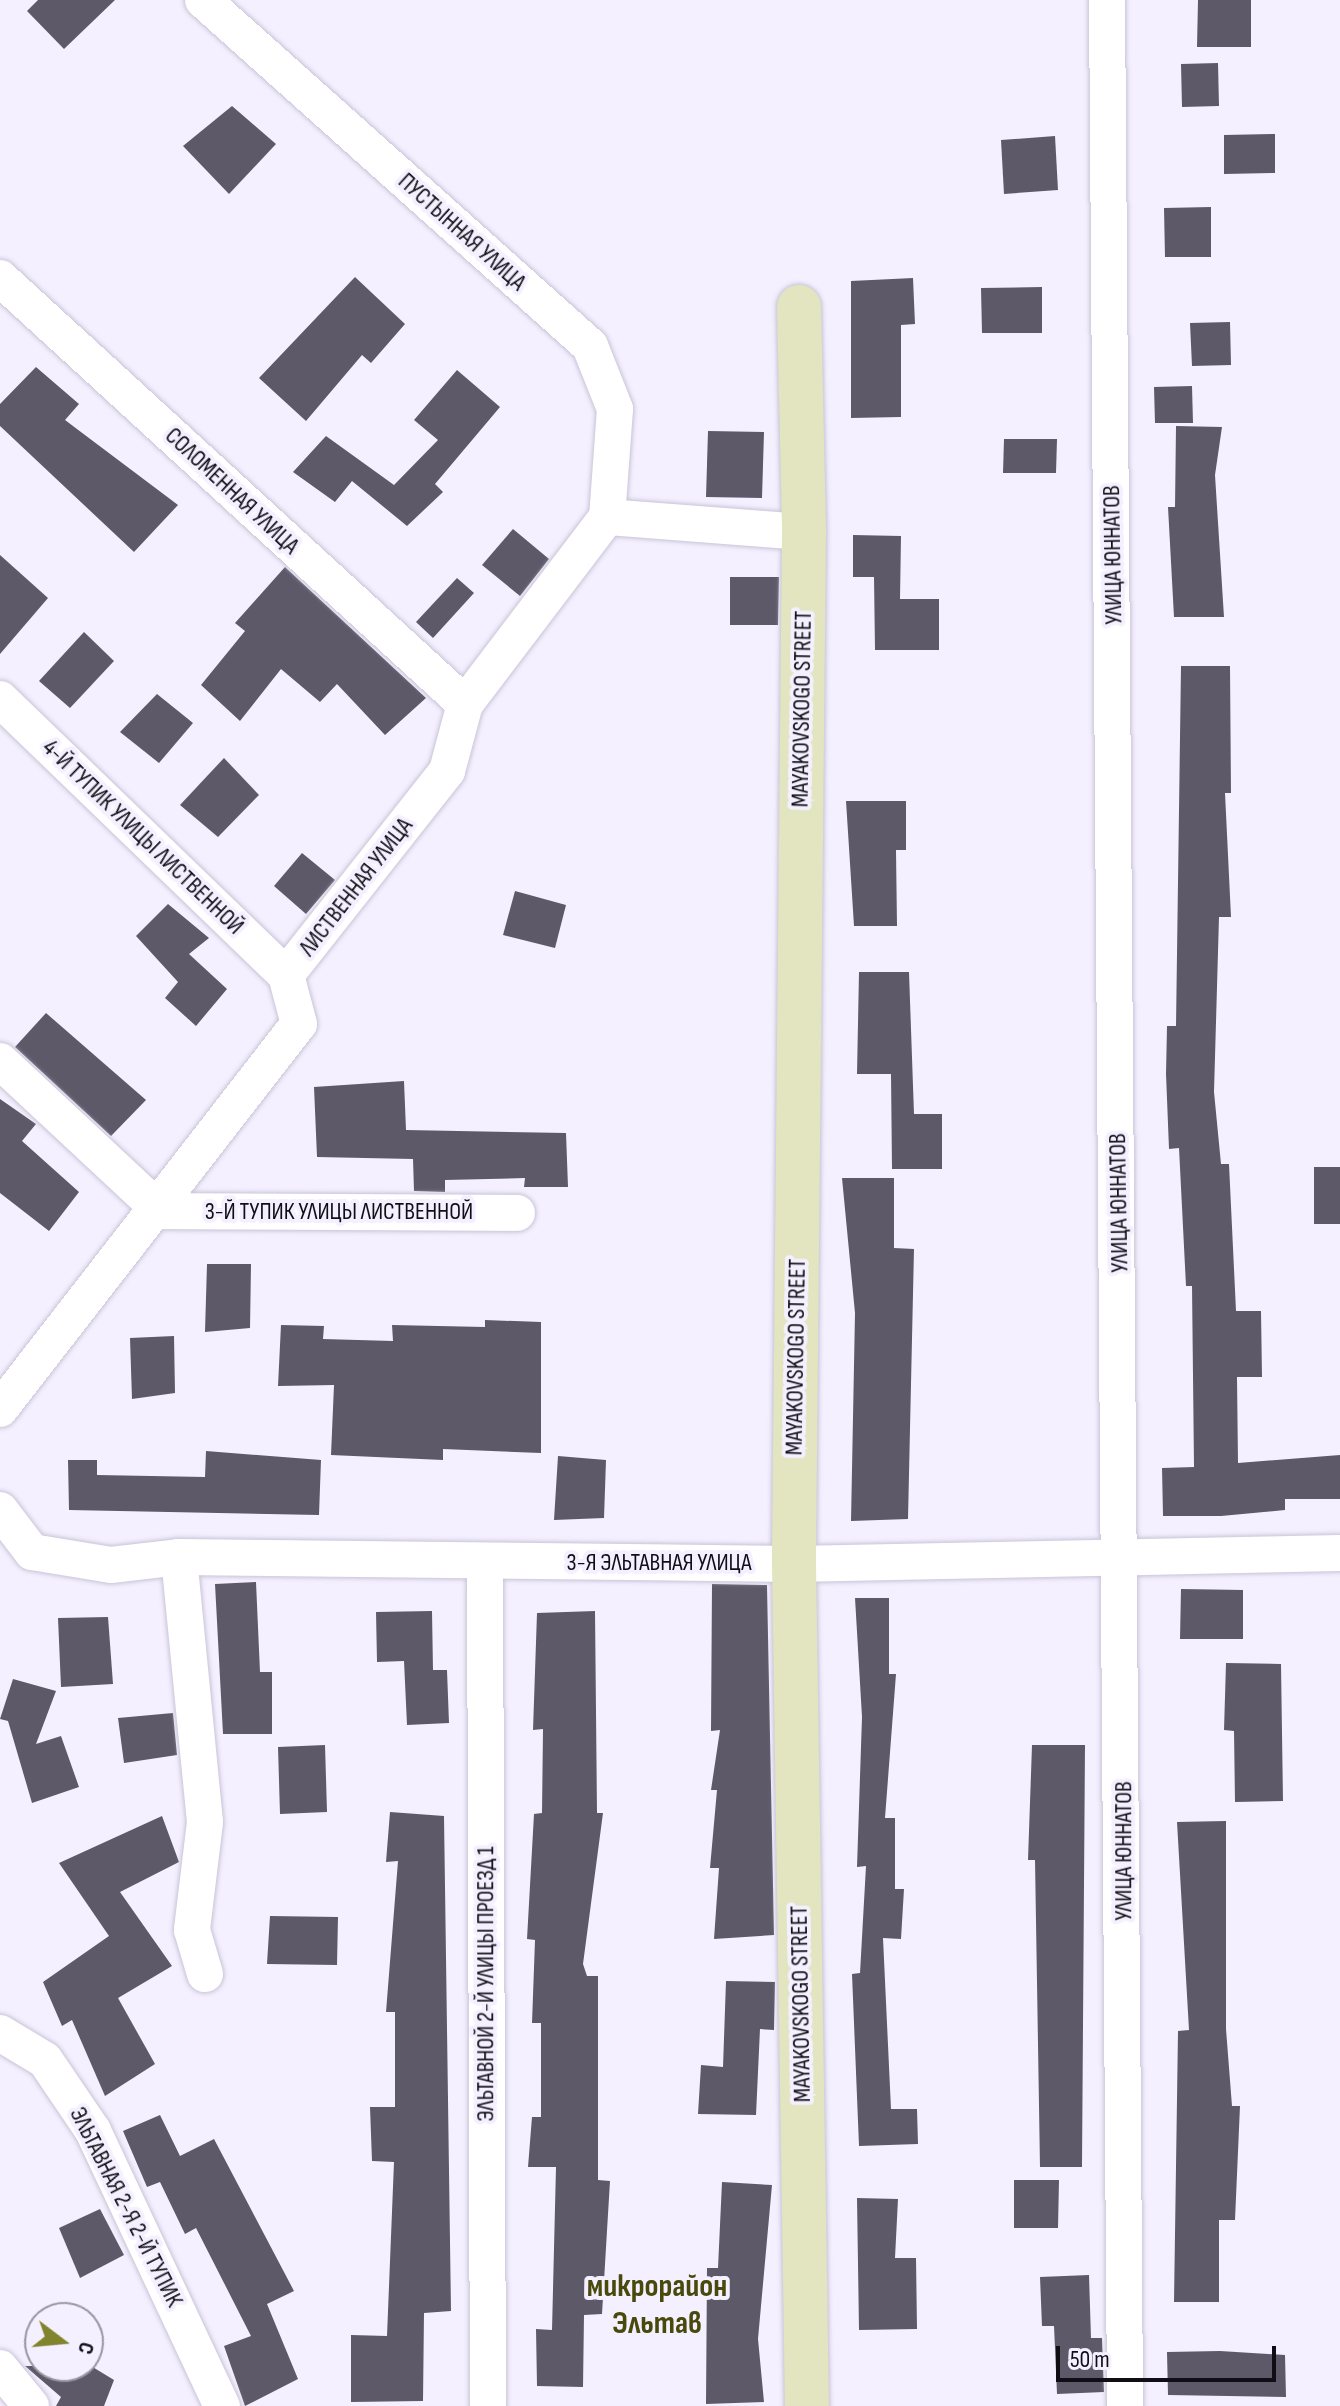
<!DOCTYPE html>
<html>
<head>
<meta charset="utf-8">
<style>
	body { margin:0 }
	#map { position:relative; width:1340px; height:2406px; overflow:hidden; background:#f4f0ff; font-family:"Sofia Sans Condensed",sans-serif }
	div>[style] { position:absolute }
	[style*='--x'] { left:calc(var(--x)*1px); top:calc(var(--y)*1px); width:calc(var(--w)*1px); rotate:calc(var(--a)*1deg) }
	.building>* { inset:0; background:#5e5969 }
	.roads { filter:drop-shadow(0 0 2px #c9c4d7) drop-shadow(0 0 2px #c9c4d7) }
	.street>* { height:36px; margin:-18px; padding:0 18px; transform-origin:18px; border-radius:18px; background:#fff }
	.secondary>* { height:44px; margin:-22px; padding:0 22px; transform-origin:22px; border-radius:22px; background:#e3e4c0 }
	span { translate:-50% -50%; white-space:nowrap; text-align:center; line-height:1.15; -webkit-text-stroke:8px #f4f0ff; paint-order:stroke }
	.street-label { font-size:24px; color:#100e14 }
	.district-label { font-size:32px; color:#48490b; font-weight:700 }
	.north { position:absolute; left:24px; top:2302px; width:80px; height:80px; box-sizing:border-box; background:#f4f0ff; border:2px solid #9996a1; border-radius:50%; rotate:106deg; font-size:22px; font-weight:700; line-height:32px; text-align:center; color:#100e14 }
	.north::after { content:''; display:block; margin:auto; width:28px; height:36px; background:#81832d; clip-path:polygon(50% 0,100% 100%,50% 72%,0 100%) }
	.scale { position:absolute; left:1056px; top:2346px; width:220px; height:36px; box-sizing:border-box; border:4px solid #100e14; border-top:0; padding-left:10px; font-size:24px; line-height:28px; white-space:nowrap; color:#100e14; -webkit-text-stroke:6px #f4f0ff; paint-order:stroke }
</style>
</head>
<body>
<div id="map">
	<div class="building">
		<i style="clip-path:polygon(38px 0,115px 0,64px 49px,27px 11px)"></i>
		<i style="clip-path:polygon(1198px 0,1251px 0,1251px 47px,1197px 47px)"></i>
		<i style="clip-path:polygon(1218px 63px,1219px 106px,1182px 107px,1181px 64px)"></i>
		<i style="clip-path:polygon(232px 106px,276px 144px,229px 194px,183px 146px)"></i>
		<i style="clip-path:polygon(1275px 134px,1275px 173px,1224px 174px,1224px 135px)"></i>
		<i style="clip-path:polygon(1055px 136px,1058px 190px,1004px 194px,1001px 140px)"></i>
		<i style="clip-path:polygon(1211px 207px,1211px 257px,1165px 257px,1164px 208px)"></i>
		<i style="clip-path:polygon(355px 277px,405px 324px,371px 363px,362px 355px,306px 421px,259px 378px)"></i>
		<i style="clip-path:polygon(913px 278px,915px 324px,901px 325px,901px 417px,851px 418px,851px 281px)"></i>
		<i style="clip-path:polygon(1042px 287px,1042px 333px,982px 333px,981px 288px)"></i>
		<i style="clip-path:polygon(1230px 322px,1231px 365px,1192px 366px,1190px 323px)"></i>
		<i style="clip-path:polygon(36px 367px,79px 404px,65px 420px,178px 505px,134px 552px,0 426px,0 404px)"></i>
		<i style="clip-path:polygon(457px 370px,500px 407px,435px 484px,443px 492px,407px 526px,352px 481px,335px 502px,293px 472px,326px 436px,394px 485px,438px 440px,414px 420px)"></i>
		<i style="clip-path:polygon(1192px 386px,1193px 423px,1155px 423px,1154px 387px)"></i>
		<i style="clip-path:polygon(1176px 426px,1222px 427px,1215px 475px,1224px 617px,1174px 617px,1168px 507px,1175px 507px)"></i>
		<i style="clip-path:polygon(708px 431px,764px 432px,762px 498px,706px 497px)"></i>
		<i style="clip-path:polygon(1004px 439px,1057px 439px,1056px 473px,1003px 473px)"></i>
		<i style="clip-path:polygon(513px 529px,549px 559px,520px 596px,482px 565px)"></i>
		<i style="clip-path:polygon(853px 535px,901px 536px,900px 599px,939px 599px,939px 650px,875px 650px,874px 577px,853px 577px)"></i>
		<i style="clip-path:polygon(0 555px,48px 598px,0 654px)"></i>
		<i style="clip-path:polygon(285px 567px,426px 698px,385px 735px,337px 684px,320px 702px,281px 669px,240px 721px,201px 685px,245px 631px,235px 623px)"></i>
		<i style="clip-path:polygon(730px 577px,779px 577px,778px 625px,730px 625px)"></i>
		<i style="clip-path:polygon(457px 578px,474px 593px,433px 638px,416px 622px)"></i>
		<i style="clip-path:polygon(84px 632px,114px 661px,70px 708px,39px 681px)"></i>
		<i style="clip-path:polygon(1181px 666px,1230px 666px,1231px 793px,1225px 793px,1231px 917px,1219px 917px,1214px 1092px,1221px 1164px,1229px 1164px,1236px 1311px,1261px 1311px,1262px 1377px,1237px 1377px,1238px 1463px,1340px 1455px,1340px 1499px,1285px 1499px,1285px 1510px,1221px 1516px,1163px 1516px,1162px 1468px,1194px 1467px,1192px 1286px,1186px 1286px,1179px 1148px,1169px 1149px,1166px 1074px,1167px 1026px,1176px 1026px)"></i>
		<i style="clip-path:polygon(157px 694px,193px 723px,159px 763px,120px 732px)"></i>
		<i style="clip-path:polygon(224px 758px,259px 795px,218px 837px,180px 805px)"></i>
		<i style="clip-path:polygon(846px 801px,906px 801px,906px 850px,896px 850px,897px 926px,854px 926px)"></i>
		<i style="clip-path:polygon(302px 853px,335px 880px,306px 914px,274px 886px)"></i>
		<i style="clip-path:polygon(515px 891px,566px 905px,555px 948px,503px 935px)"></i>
		<i style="clip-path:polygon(168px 904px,209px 938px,189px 954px,227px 989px,196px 1026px,165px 998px,178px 982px,136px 936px)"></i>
		<i style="clip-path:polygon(859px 972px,909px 972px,914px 1114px,942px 1114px,942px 1169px,892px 1169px,891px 1074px,857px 1074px)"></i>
		<i style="clip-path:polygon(46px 1013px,146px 1100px,111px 1136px,15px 1047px)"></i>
		<i style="clip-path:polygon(404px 1081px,406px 1130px,566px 1133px,568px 1187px,524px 1187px,525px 1178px,445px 1180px,445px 1192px,414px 1191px,413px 1159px,317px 1157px,314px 1087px)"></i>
		<i style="clip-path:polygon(0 1099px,36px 1124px,22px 1141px,79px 1192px,49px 1231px,0 1193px)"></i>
		<i style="clip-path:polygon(1314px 1167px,1340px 1167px,1340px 1224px,1314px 1224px)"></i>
		<i style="clip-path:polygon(842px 1178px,894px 1178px,894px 1248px,914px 1249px,908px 1519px,851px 1521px,855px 1313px)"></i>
		<i style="clip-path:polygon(207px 1264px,251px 1264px,250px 1328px,205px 1332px)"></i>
		<i style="clip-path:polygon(485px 1320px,541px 1322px,541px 1453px,443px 1449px,443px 1460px,331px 1455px,334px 1385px,278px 1386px,281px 1325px,324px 1326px,323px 1339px,393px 1341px,392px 1325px,485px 1327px)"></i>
		<i style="clip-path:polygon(174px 1336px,175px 1393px,132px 1399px,130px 1338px)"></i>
		<i style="clip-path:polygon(206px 1451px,321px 1460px,319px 1515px,69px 1510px,68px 1460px,97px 1460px,97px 1475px,205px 1477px)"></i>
		<i style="clip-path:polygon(558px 1456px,606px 1460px,604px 1518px,554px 1520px)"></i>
		<i style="clip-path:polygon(256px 1582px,260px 1672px,272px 1672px,272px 1734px,223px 1734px,215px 1584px)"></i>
		<i style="clip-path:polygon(712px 1584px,767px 1585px,774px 1935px,714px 1939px,719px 1868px,710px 1868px,717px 1790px,711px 1790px,720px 1730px,711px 1731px)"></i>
		<i style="clip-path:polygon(1181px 1589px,1243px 1590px,1243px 1639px,1180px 1639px)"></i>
		<i style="clip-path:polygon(855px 1598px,889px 1598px,889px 1674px,896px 1674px,885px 1818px,895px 1818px,895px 1889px,904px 1889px,901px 1939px,883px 1938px,891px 2109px,917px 2109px,918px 2144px,859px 2146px,852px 1974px,860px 1973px,866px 1866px,857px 1867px,862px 1717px)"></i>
		<i style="clip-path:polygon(432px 1611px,433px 1670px,447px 1670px,449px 1723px,407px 1725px,404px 1661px,377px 1662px,376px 1612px)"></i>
		<i style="clip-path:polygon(595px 1611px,597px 1813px,603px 1813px,583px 1964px,587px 1976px,598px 1976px,598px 2180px,610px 2181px,602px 2314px,584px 2315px,583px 2387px,537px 2386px,536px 2329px,552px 2330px,556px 2167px,528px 2167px,532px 2117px,541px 2117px,541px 2023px,532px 2023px,535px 1940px,527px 1939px,534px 1814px,542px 1813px,543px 1729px,533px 1730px,537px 1613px)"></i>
		<i style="clip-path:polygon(108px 1617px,113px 1684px,61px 1687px,58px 1618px)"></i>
		<i style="clip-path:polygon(1226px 1663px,1281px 1664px,1283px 1801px,1235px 1802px,1234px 1731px,1224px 1730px)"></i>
		<i style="clip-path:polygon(13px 1679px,56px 1691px,36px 1744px,61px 1736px,79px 1787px,32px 1803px,8px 1721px,0 1719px)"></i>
		<i style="clip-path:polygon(173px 1713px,177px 1755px,124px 1763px,118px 1718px)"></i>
		<i style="clip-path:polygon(325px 1745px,327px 1812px,280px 1814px,278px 1747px)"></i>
		<i style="clip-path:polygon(1032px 1745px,1085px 1745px,1082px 2167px,1040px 2167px,1035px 1860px,1028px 1860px)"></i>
		<i style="clip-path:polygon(390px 1812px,444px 1816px,451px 2311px,424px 2313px,423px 2401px,351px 2402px,351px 2335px,387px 2336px,394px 2162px,372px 2161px,370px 2107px,395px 2107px,395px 2012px,386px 2012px,398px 1861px,386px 1862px)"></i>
		<i style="clip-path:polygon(162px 1816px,179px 1862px,120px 1892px,172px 1966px,118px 1998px,155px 2064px,105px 2096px,72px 2020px,62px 2026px,43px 1982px,109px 1936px,59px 1863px)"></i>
		<i style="clip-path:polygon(1226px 1821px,1226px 2029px,1232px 2106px,1240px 2106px,1235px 2220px,1219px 2220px,1219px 2302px,1174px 2302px,1178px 2031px,1189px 2030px,1177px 1822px)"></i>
		<i style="clip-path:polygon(270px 1916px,338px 1917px,337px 1965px,267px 1964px)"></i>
		<i style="clip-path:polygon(726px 1981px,775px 1982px,774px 2030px,760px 2029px,756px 2115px,698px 2114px,701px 2065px,723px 2067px)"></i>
		<i style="clip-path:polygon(160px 2115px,180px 2156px,214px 2139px,294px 2291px,267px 2304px,298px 2379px,245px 2406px,224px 2346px,251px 2336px,196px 2228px,185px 2234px,160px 2182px,147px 2187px,123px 2131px)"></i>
		<i style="clip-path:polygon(1014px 2180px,1059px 2180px,1058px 2228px,1014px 2228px)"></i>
		<i style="clip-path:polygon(722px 2182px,772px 2185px,758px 2339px,764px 2402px,706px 2404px,707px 2268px,718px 2268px)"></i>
		<i style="clip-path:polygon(857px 2198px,898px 2199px,895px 2258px,916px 2258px,917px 2329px,859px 2330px)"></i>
		<i style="clip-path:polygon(100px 2209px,124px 2255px,80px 2278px,59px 2228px)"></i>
		<i style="clip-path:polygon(1089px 2275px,1091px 2338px,1102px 2338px,1104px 2392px,1057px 2394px,1054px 2326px,1042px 2326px,1040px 2277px)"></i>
		<i style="clip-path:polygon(1220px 2351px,1285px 2355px,1286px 2397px,1168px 2395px,1167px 2352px)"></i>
		<i style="clip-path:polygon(25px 2366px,91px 2366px,114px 2380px,104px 2406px,56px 2406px,61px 2397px)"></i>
	</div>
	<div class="roads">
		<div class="street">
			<i style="--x:203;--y:0;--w:519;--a:41.8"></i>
			<i style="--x:590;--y:346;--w:68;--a:68.4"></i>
			<i style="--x:615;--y:409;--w:108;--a:94.2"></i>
			<i style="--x:1107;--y:0;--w:2406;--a:89.57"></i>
			<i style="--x:0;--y:278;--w:631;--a:42.49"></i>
			<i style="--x:0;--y:699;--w:397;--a:44"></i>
			<i style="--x:0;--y:1061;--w:220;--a:43"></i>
			<i style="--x:161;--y:1211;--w:356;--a:0.3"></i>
			<i style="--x:0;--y:1409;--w:487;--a:-52.2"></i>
			<i style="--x:299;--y:1024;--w:51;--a:-104.9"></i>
			<i style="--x:286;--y:975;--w:260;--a:-51.7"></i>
			<i style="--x:447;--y:771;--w:69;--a:-75"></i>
			<i style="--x:465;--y:704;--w:235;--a:-52.8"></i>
			<i style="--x:607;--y:517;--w:198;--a:4.4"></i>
			<i style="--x:0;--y:1510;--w:53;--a:52.7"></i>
			<i style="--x:32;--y:1552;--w:80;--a:9.3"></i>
			<i style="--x:111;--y:1565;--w:68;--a:-6.7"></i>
			<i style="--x:179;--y:1557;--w:615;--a:0.65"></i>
			<i style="--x:794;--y:1564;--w:546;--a:-1.15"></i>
			<i style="--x:179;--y:1557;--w:266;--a:84.4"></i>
			<i style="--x:205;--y:1822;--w:109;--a:96.9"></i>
			<i style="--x:192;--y:1930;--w:46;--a:73.5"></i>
			<i style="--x:485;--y:1561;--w:845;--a:89.8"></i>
			<i style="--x:0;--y:2033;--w:52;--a:31"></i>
			<i style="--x:45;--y:2060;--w:86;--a:55.9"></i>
			<i style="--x:93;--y:2131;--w:304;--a:64.9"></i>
			<i style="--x:0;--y:2368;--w:49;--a:50.8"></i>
		</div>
		<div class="secondary">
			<i style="--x:799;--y:307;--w:225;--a:88.7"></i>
			<i style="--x:804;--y:532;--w:1032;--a:90.56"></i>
			<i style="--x:794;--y:1564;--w:842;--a:89.12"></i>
		</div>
	</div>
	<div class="street-label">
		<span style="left:462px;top:232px;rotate:42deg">ПУСТЫННАЯ УЛИЦА</span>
		<span style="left:232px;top:491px;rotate:43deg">СОЛОМЕННАЯ УЛИЦА</span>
		<span style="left:1113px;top:555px;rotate:-91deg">УЛИЦА ЮННАТОВ</span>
		<span style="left:802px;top:709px;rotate:-89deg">MAYAKOVSKOGO STREET</span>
		<span style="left:143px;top:837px;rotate:44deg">4-Й ТУПИК УЛИЦЫ ЛИСТВЕННОЙ</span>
		<span style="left:356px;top:887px;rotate:-52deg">ЛИСТВЕННАЯ УЛИЦА</span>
		<span style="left:1119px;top:1203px;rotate:-91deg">УЛИЦА ЮННАТОВ</span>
		<span style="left:339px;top:1212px">3-Й ТУПИК УЛИЦЫ ЛИСТВЕННОЙ</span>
		<span style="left:796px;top:1357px;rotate:-89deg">MAYAKOVSKOGO STREET</span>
		<span style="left:659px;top:1563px">3-Я ЭЛЬТАВНАЯ УЛИЦА</span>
		<span style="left:1124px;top:1851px;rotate:-90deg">УЛИЦА ЮННАТОВ</span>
		<span style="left:486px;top:1984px;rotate:-90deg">ЭЛЬТАВНОЙ 2-Й УЛИЦЫ ПРОЕЗД 1</span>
		<span style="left:801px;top:2004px;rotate:-91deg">MAYAKOVSKOGO STREET</span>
		<span style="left:126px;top:2207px;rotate:63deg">ЭЛЬТАВНАЯ 2-Я 2-Й ТУПИК</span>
	</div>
	<div class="district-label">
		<span style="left:657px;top:2306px">микрорайон<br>Эльтав</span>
	</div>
	<div class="north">С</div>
	<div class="scale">50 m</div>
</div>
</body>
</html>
